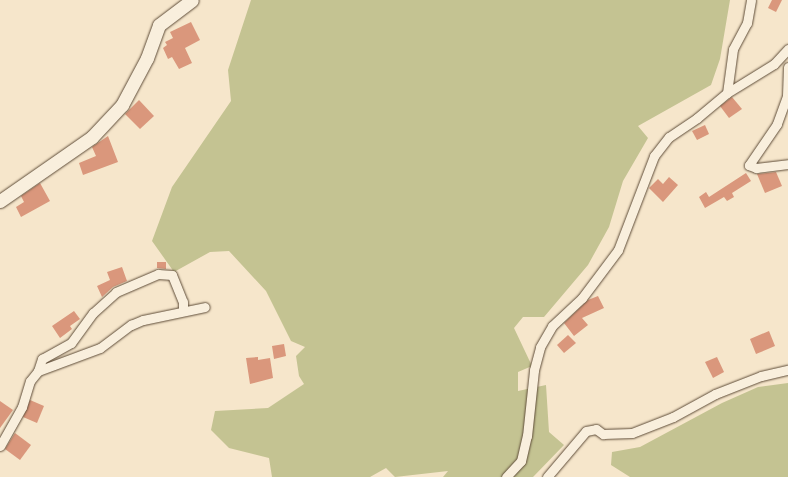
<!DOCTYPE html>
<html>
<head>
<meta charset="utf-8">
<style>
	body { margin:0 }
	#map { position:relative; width:788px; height:477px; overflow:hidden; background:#f6e6cb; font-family:"Gentium Book Plus",serif }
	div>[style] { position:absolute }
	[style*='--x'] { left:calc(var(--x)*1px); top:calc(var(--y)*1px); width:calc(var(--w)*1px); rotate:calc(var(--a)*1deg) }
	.green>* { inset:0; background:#c4c392 }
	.building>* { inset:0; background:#da977c }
	.roads { filter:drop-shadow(0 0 1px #5e4c38) drop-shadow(0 0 1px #5e4c38) }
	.street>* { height:9px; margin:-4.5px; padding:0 4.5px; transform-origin:4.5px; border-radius:4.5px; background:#f9efdd }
	.secondary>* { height:13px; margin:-6.5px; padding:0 6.5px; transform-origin:6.5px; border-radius:6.5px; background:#f9efdd }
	span { translate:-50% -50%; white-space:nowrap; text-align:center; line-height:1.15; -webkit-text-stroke:3px #f9efdd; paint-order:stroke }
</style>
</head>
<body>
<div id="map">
	<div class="green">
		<i style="clip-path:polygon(251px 0,730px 0,720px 59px,711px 85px,638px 126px,648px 138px,623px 181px,609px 227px,588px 265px,544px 317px,523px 317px,514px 328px,532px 366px,518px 372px,518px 391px,546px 385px,549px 432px,564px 445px,533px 477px,443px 477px,448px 471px,395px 477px,386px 468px,370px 477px,272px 477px,269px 458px,229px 448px,211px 430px,215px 411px,268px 408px,304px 384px,299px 376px,296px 356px,305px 347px,291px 341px,266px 291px,229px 251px,210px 252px,174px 272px,152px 241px,172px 187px,231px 101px,228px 70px)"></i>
		<i style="clip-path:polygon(788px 383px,788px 477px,630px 477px,611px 465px,612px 452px,640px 447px,722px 403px,758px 387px)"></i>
	</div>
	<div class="building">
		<i style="clip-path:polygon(772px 0,782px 0,776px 12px,768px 8px)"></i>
		<i style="clip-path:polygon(191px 22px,200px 40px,185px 48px,192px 63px,179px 69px,172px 57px,168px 59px,163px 48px,167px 45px,165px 42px,173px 38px,170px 32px)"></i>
		<i style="clip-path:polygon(732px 97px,742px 109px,729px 118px,720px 106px)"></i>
		<i style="clip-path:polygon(139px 100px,154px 116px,140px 129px,125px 114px)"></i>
		<i style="clip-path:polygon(705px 125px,709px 134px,697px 140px,692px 131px)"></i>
		<i style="clip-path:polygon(108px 136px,118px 162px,83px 175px,79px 163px,96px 156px,92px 147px)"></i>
		<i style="clip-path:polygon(776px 172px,782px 186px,765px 193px,757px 174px)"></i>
		<i style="clip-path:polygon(746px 173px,751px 181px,732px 193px,734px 197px,727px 201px,724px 197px,705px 208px,699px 197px,706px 192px,709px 197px)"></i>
		<i style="clip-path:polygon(669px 177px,678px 185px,663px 202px,649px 188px,658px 179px,663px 184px)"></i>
		<i style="clip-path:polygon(40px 183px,50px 201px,21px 217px,16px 207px,24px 202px,21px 196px)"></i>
		<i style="clip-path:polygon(157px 262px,166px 262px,166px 269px,157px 268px)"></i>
		<i style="clip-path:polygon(122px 267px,127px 281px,113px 287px,102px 297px,97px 286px,110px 280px,107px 272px)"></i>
		<i style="clip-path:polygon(598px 296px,604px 308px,582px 318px,588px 325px,574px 336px,564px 323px,588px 300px)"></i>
		<i style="clip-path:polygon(74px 311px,80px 319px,70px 326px,72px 329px,60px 338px,52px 326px)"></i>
		<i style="clip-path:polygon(769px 331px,775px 346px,756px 354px,750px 339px)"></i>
		<i style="clip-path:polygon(568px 335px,576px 343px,564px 353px,557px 345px)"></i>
		<i style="clip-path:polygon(284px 344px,286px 356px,274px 359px,272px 346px)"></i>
		<i style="clip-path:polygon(258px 357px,258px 360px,270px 358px,273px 378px,250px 384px,246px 358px)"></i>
		<i style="clip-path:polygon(717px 357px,724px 372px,713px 378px,705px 362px)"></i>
		<i style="clip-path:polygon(30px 400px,44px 406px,37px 423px,23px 417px)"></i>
		<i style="clip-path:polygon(0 401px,13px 410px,0 428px)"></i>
		<i style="clip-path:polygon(15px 433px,31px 445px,20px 460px,5px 449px)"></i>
	</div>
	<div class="roads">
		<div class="street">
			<i style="--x:788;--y:67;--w:29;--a:92"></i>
			<i style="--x:787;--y:96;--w:30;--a:110"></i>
			<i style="--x:777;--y:124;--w:50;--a:124.3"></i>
			<i style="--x:749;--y:165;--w:8;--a:23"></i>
			<i style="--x:756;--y:168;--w:32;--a:-7"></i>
			<i style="--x:727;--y:93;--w:55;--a:-31.7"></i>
			<i style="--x:774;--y:64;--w:21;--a:-47"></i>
			<i style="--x:38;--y:371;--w:13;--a:-72"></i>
			<i style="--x:42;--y:359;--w:33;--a:-29"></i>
			<i style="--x:71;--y:343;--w:37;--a:-54"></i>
			<i style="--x:93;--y:313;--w:31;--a:-42"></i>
			<i style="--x:116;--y:292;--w:46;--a:-23.2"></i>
			<i style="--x:158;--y:274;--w:14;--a:4"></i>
			<i style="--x:172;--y:275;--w:29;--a:68"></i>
			<i style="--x:183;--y:302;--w:9;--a:90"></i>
			<i style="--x:0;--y:446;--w:45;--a:-60.6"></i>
			<i style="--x:22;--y:407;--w:27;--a:-73"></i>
			<i style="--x:30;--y:381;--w:13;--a:-51"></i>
			<i style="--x:38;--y:371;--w:66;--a:-20.4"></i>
			<i style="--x:100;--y:348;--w:39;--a:-37"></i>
			<i style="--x:131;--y:325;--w:13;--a:-23"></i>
			<i style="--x:143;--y:320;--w:63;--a:-11.8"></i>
			<i style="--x:506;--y:477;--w:22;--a:-47"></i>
			<i style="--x:521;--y:461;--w:26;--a:-77"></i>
			<i style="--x:527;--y:436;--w:66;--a:-83.9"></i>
			<i style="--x:534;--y:370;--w:24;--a:-75"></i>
			<i style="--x:540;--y:347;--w:24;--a:-60"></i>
			<i style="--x:552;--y:326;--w:41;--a:-43"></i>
			<i style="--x:582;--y:298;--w:60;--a:-53.1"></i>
			<i style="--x:618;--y:250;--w:101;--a:-69"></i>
			<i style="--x:654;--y:156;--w:24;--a:-52"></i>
			<i style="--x:669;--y:137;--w:34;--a:-34"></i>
			<i style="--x:697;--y:118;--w:39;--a:-40"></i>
			<i style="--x:727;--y:93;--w:44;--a:-82.2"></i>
			<i style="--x:733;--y:49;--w:30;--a:-62"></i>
			<i style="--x:747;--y:23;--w:23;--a:-80"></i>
			<i style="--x:547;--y:477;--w:60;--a:-49.7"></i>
			<i style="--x:586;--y:431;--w:10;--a:-11"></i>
			<i style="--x:596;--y:429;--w:9;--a:36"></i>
			<i style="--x:603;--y:434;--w:29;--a:-2"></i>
			<i style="--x:632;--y:433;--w:44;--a:-21.3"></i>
			<i style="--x:673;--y:417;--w:48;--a:-28.7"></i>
			<i style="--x:715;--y:394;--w:49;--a:-21.4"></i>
			<i style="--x:761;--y:376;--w:28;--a:-13"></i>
		</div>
		<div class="secondary">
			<i style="--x:0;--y:201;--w:112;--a:-34.8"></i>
			<i style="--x:92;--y:137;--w:44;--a:-46.8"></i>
			<i style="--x:122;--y:105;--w:53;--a:-62"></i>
			<i style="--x:147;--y:58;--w:35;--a:-70"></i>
			<i style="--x:159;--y:25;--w:41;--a:-37.1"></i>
		</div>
	</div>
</div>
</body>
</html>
